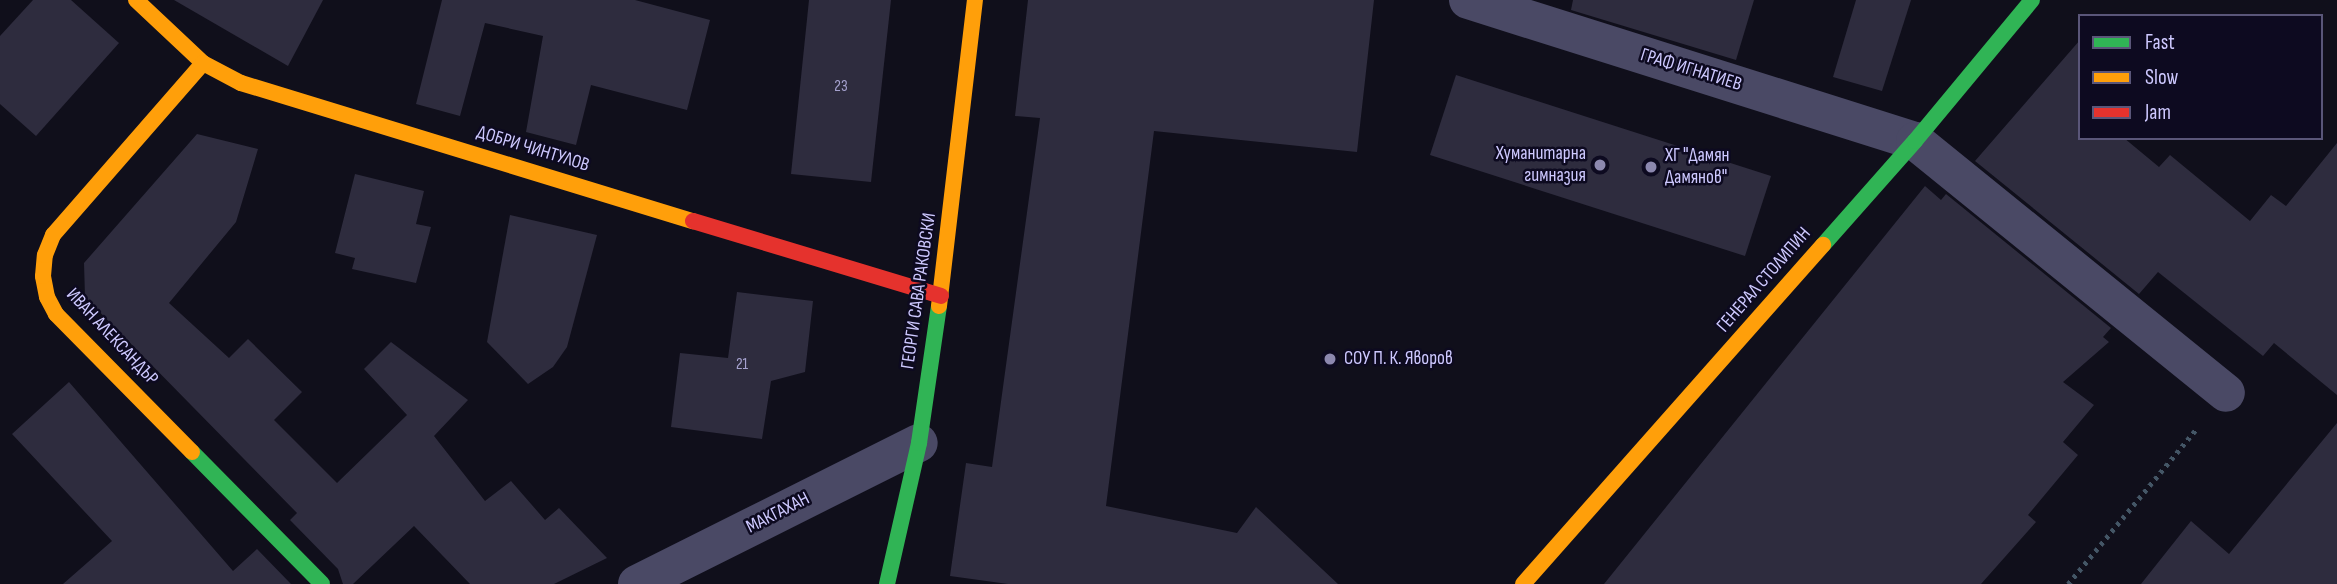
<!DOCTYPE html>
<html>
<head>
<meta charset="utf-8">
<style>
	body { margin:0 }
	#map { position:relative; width:2337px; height:584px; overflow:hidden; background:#100f1b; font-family:"Sofia Sans Condensed",sans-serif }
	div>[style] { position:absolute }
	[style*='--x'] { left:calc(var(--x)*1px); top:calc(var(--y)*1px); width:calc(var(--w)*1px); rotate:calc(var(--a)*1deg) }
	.building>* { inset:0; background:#2e2c3e }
	.path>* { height:4.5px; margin-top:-2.25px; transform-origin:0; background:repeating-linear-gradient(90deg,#445666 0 3.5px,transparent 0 8.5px) }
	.street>* { height:38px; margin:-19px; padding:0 19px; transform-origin:19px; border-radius:19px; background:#4a4965 }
	.fast>* { height:16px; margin:-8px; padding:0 8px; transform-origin:8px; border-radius:8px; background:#30b455 }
	.slow>* { height:16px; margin:-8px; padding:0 8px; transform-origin:8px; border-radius:8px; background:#ff9f0a }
	.jam>* { height:16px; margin:-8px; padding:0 8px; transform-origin:8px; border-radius:8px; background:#e5322d }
	.dots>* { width:19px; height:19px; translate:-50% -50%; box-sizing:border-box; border:4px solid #0d0a20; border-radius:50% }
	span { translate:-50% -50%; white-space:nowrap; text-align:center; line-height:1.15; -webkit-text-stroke:5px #0d0a20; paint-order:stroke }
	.number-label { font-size:16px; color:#a6a2cf }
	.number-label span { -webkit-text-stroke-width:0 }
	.street-label { font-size:19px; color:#cec9ff }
	.poi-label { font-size:19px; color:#cec9ff }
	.right { translate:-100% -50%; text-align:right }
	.left { translate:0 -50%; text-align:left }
	.legend { position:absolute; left:2078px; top:14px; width:245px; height:126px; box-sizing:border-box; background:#0d0a20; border:2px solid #5a5679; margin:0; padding:9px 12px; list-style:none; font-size:21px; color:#cec9ff }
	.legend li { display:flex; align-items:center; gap:14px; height:35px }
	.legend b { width:35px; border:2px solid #5a5679 }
</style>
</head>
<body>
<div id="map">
	<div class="building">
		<i style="clip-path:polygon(33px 0,71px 0,119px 43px,36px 136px,0 104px,0 36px)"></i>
		<i style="clip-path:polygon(174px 0,323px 0,288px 66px)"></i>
		<i style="clip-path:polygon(442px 0,635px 0,710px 20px,687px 110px,591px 85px,576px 145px,526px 132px,543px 36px,485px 23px,460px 116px,416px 104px)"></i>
		<i style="clip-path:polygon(809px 0,891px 0,871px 182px,791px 174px)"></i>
		<i style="clip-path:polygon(1028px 0,1374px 0,1357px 152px,1154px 131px,1106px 506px,1237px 533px,1256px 507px,1338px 584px,1008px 584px,950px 576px,966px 463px,992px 467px,1040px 118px,1015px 116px)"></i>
		<i style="clip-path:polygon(1573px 0,1754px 0,1736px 60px,1571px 10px)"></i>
		<i style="clip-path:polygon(1856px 0,1911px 0,1882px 91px,1833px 77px)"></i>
		<i style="clip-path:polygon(2080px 40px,2080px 138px,2124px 138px,2159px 167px,2170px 155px,2250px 221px,2271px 195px,2286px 206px,2337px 143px,2337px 395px,2274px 343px,2263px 356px,2158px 272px,2139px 294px,1975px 161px)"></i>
		<i style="clip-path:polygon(1456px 75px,1771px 176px,1745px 256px,1430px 155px)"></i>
		<i style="clip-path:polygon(197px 134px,258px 149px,236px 222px,169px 303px,229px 358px,248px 339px,302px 392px,274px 420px,337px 483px,407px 415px,364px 369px,391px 342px,468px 400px,434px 436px,485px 501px,511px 481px,545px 520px,559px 508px,607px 558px,554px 584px,470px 584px,414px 526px,353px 584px,343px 584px,338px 569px,290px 520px,297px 513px,85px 297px,84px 263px)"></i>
		<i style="clip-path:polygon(355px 174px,424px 191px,416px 224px,431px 227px,416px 283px,352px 269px,355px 258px,335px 253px)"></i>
		<i style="clip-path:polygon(1925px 186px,1941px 200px,1946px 194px,2111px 328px,2103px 337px,2109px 342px,2063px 382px,2094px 405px,2063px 442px,2078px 455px,2028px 515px,2036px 522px,1981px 584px,1604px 584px)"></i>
		<i style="clip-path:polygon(510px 215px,597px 235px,567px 347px,553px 367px,528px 384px,487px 342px)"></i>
		<i style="clip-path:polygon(737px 292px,813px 301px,805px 372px,771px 381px,762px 439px,671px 427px,680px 353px,728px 358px)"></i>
		<i style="clip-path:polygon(69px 382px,233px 571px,257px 549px,291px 584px,63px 584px,112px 541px,12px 434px)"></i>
		<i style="clip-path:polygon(2337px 423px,2337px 584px,2141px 584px,2191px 521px,2229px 554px)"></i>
	</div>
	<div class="path">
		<i style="--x:2068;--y:584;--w:201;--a:-50.4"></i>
	</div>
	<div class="street">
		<i style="--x:1468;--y:0;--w:469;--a:17.5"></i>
		<i style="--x:1915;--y:141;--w:400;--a:39"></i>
		<i style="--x:637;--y:584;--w:315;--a:-26.6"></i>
	</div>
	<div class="fast">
		<i style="--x:1823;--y:245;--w:139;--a:-48.5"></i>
		<i style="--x:1915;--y:141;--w:183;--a:-50.3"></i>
		<i style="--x:192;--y:452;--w:185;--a:45.4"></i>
		<i style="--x:887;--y:584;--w:145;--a:-77.2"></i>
		<i style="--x:919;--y:443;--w:138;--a:-81.7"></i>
	</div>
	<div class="slow">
		<i style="--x:136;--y:0;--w:92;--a:43.2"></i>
		<i style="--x:203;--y:63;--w:43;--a:27.8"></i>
		<i style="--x:241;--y:83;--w:473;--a:17"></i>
		<i style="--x:939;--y:306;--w:308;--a:-83.3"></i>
		<i style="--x:192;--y:452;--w:194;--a:-134.6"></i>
		<i style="--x:56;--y:314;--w:19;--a:-118"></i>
		<i style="--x:47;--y:297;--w:21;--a:-101"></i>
		<i style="--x:43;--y:276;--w:21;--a:-85"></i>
		<i style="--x:45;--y:255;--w:22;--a:-68"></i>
		<i style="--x:53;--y:235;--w:228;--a:-48.9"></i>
		<i style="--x:1523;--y:584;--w:453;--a:-48.5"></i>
	</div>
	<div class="jam">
		<i style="--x:693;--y:221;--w:259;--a:16.8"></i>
	</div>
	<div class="dots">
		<i style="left:1600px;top:165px;background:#8c88af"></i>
		<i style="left:1651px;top:167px;background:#8c88af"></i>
		<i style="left:1330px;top:359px;background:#8c88af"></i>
	</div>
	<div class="number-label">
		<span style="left:841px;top:87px">23</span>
		<span style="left:742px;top:365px">21</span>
	</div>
	<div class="street-label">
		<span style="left:1691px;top:70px;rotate:17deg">ГРАФ ИГНАТИЕВ</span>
		<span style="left:533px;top:149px;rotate:17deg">ДОБРИ ЧИНТУЛОВ</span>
		<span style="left:1764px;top:280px;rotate:-49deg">ГЕНЕРАЛ СТОЛИПИН</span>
		<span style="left:919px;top:291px;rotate:-82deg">ГЕОРГИ САВА РАКОВСКИ</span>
		<span style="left:112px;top:337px;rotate:47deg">ИВАН АЛЕКСАНДЪР</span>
		<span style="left:778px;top:513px;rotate:-27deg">МАКГАХАН</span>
	</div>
	<div class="poi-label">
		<span class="right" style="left:1586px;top:165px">Хуманитарна<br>гимназия</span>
		<span class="left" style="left:1665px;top:167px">ХГ "Дамян<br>Дамянов"</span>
		<span class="left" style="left:1344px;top:359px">СОУ П. К. Яворов</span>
	</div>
	<ul class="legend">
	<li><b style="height:9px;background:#30b455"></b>Fast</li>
	<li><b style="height:9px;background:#ff9f0a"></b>Slow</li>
	<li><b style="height:9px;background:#e5322d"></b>Jam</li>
	</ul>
</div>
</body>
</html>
